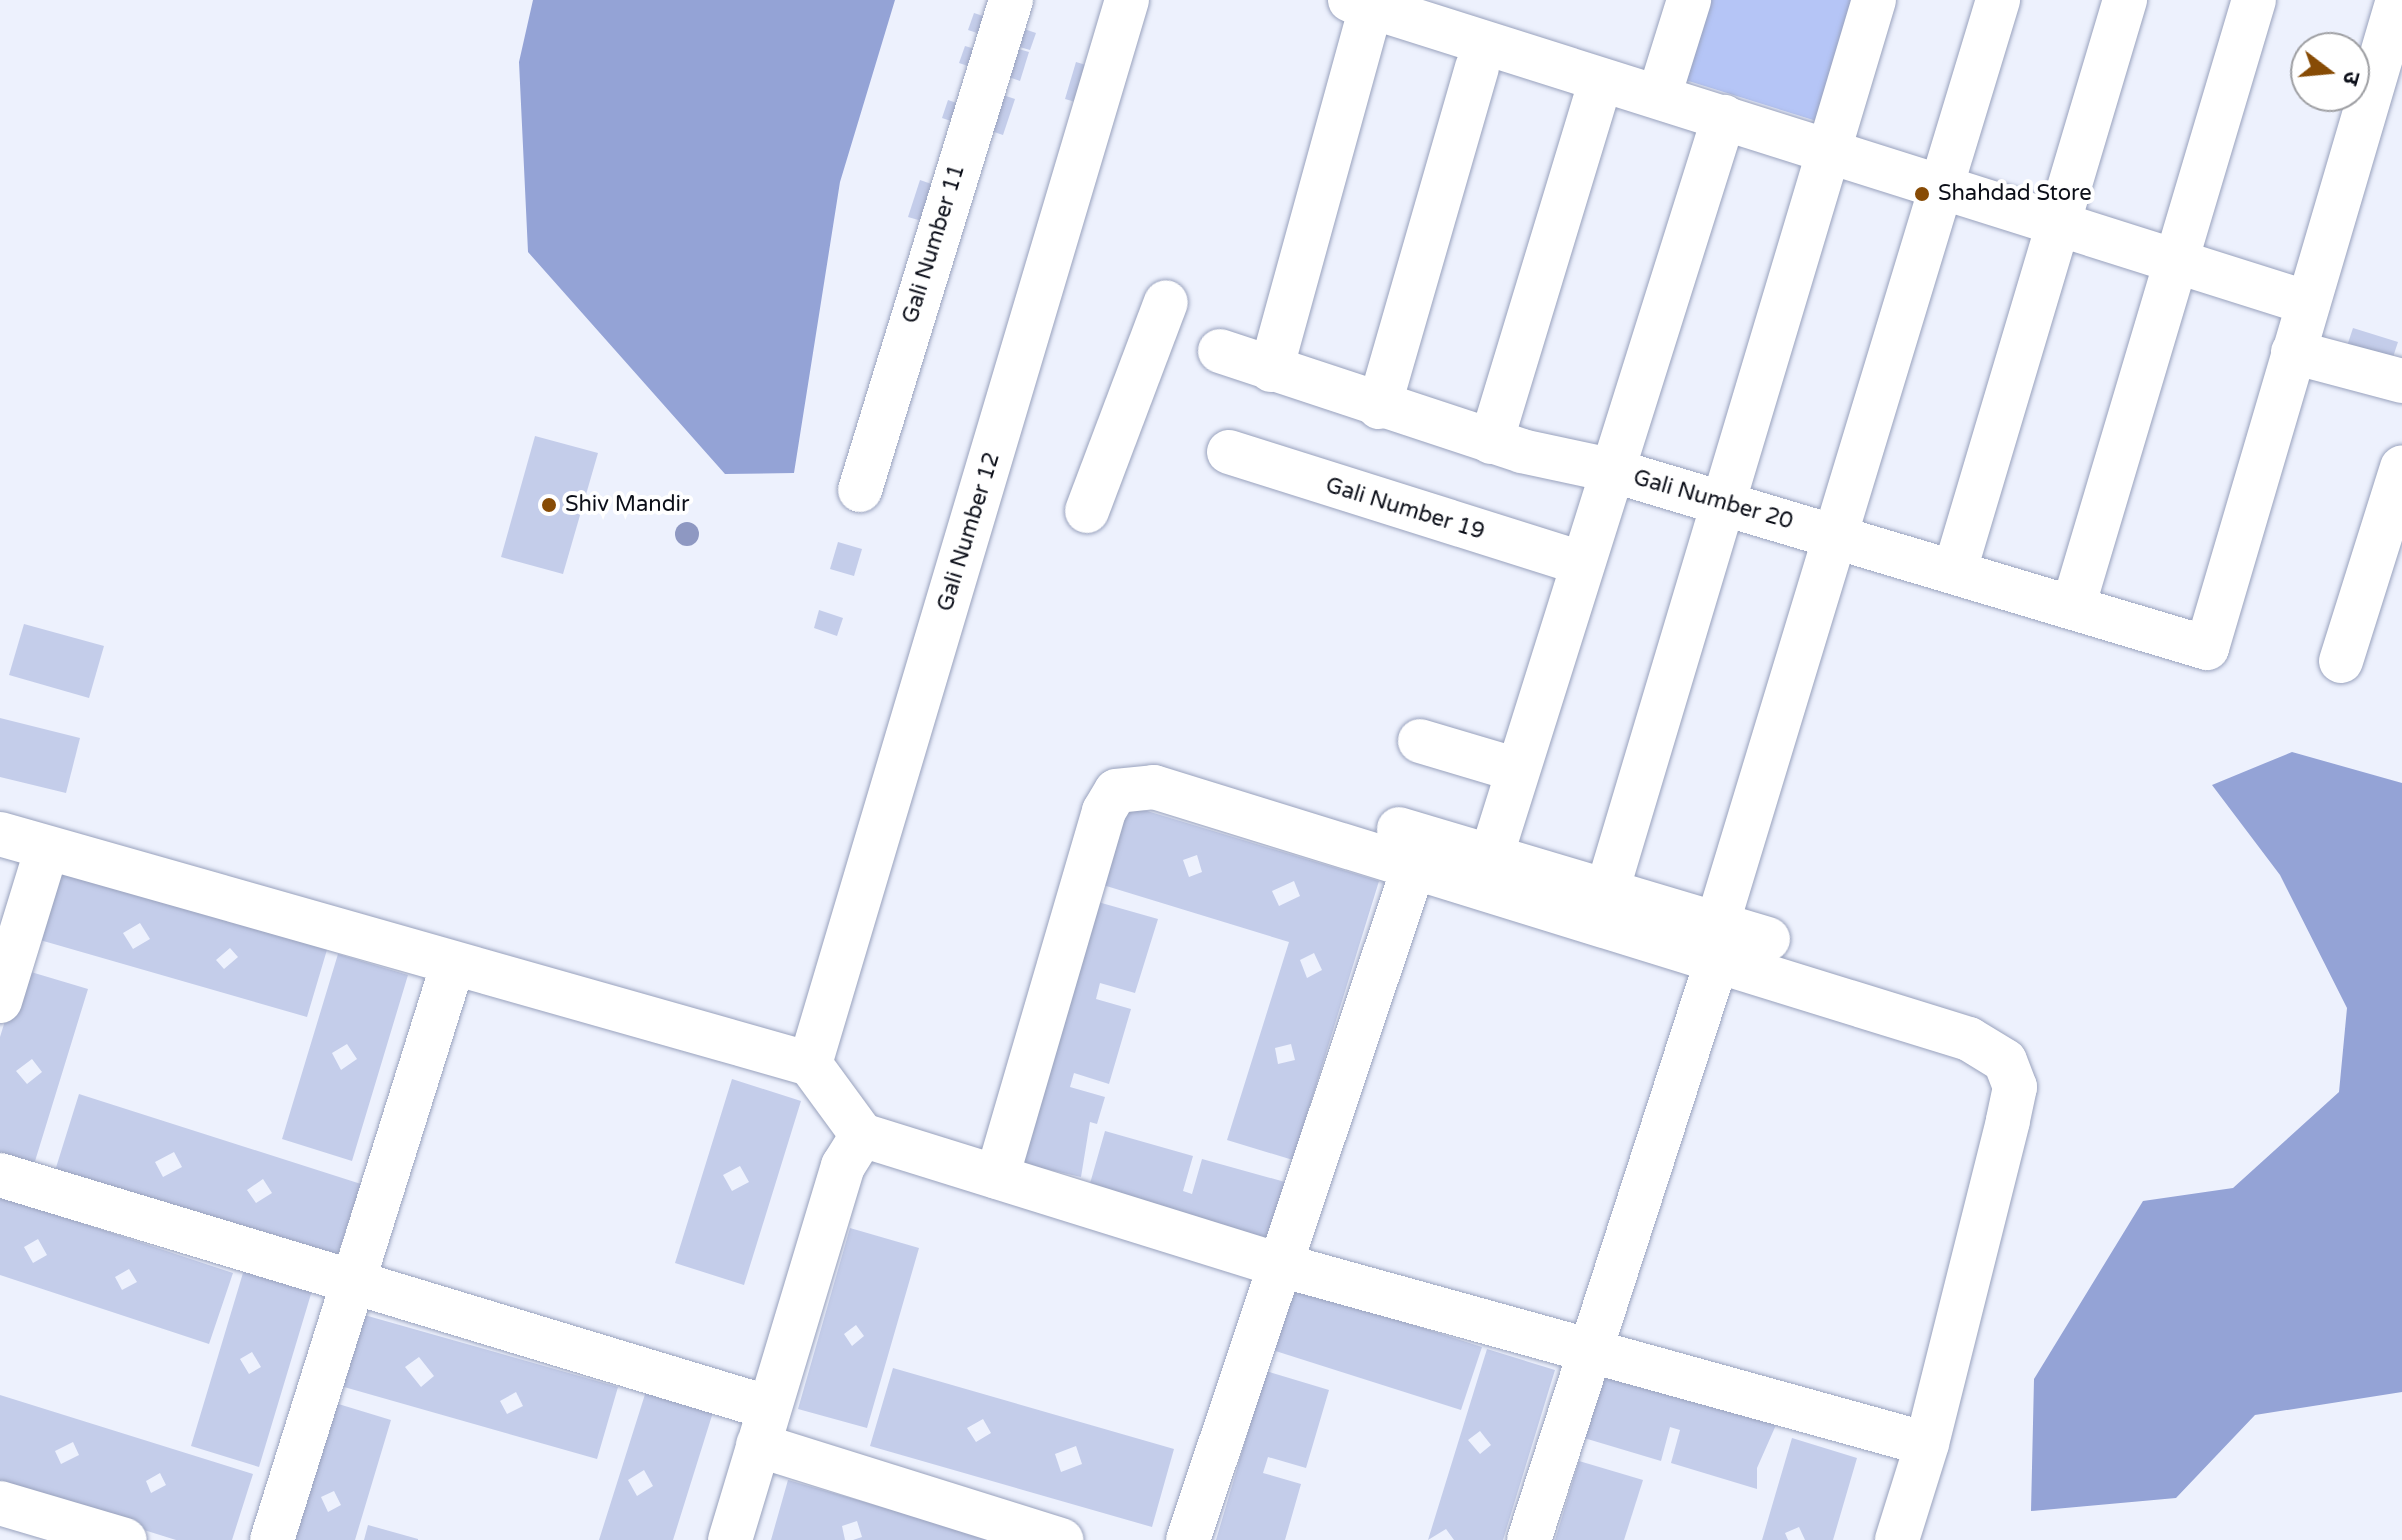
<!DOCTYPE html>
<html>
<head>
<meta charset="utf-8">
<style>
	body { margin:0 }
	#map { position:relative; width:2402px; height:1540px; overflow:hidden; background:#edf1fd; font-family:"Varela Round","Noto Sans Devanagari",sans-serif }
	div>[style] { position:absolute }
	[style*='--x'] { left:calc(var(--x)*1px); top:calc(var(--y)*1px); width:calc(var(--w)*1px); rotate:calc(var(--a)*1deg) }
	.green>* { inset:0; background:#b5c5f6 }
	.water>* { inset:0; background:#94a3d6 }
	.building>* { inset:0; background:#c4cdea }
	.roads { filter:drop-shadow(0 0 2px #99a2bd) drop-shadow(0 0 2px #99a2bd) }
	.minor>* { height:44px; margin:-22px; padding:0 22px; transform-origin:22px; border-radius:22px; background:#fff }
	.trees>* { width:24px; height:24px; margin:-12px; border-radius:50%; background:#8e98c2 }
	.dots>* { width:22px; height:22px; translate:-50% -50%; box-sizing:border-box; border:4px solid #fff; border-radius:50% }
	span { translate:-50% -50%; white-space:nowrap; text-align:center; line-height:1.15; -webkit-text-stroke:8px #fff; paint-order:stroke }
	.poi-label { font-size:22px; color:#0c0f19 }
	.left { translate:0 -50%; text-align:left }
	.street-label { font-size:22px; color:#0c0f19 }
	.north { position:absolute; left:2290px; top:32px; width:80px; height:80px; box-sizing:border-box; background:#fff; border:2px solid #9e9fa3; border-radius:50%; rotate:106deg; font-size:22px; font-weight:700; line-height:32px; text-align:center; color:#0c0f19 }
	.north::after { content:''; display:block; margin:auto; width:28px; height:36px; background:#874b05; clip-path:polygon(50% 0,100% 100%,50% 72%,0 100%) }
</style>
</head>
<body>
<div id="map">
	<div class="green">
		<i style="clip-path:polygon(1703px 0,1861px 0,1823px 123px,1679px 78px)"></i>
	</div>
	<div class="water">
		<i style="clip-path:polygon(533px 0,895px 0,840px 182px,794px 473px,725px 474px,528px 252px,519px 62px)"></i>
		<i style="clip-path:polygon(2292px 752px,2402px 783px,2402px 1392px,2255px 1415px,2176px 1498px,2031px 1511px,2034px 1379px,2143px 1201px,2233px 1188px,2339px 1092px,2347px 1008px,2280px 875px,2212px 785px)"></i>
	</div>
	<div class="building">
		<i style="clip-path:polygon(974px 13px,998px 21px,992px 38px,968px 30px)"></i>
		<i style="clip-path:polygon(1012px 25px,1036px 33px,1030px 50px,1006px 43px)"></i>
		<i style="clip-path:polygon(1005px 45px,1029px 52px,1020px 81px,997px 73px)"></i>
		<i style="clip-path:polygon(965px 46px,989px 53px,983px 71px,959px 63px)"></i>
		<i style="clip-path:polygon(1076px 62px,1099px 69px,1089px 106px,1065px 99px)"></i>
		<i style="clip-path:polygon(991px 91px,1015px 99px,1003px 135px,979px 127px)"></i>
		<i style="clip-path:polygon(948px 100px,971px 108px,966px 126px,942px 118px)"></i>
		<i style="clip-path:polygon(920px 180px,943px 188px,932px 224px,908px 217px)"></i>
		<i style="clip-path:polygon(2353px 328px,2398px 342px,2389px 369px,2344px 355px)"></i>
		<i style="clip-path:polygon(535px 436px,598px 453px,563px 574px,501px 557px)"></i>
		<i style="clip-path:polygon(838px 542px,862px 549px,854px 576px,830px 569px)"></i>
		<i style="clip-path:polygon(819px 610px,843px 618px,837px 636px,814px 628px)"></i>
		<i style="clip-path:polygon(24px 624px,104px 646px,89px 698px,9px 675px)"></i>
		<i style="clip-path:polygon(0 718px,80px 738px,66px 793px,0 777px)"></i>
		<i style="clip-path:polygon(evenodd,1114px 801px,1379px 881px,1293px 1160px,1227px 1140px,1289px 942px,1090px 881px,1114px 801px,1197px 855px,1202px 872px,1189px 877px,1183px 860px,1197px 855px,1114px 801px,1294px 881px,1300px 896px,1279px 906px,1272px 891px,1294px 881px,1114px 801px,1314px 953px,1322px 970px,1307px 978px,1300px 960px,1314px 953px,1114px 801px,1291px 1044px,1295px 1060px,1278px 1064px,1275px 1048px,1291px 1044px)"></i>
		<i style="clip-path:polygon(evenodd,54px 864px,329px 943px,307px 1017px,33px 938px,54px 864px,140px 923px,150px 939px,133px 949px,123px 933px,140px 923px,54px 864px,230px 948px,238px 957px,224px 969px,216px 960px,230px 948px)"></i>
		<i style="clip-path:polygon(1091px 900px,1158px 919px,1135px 993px,1100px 983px,1096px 999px,1131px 1009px,1109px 1084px,1074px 1073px,1070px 1087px,1105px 1097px,1097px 1124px,1090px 1122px,1081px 1177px,1014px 1162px)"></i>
		<i style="clip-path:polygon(evenodd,338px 954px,408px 975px,352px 1161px,282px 1139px,338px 954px,347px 1044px,357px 1059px,341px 1070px,332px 1053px,347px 1044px)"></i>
		<i style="clip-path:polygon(evenodd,21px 969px,88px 989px,32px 1171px,0 1161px,0 1037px,21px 969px,32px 1059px,42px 1072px,27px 1084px,16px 1071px,32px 1059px)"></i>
		<i style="clip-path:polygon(evenodd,732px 1079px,801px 1101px,744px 1285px,675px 1263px,732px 1079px,740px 1166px,749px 1182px,732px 1191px,723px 1175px,740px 1166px)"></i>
		<i style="clip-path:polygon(evenodd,79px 1094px,361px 1184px,335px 1263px,54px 1174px,79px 1094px,174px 1152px,182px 1167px,163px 1177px,155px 1162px,174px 1152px,79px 1094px,263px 1179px,272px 1193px,256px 1203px,247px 1190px,263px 1179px)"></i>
		<i style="clip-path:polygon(1105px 1131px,1193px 1156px,1183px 1191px,1192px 1194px,1202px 1159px,1285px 1182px,1267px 1246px,1087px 1194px)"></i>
		<i style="clip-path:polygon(evenodd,0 1196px,233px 1273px,209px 1344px,0 1275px,0 1196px,38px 1239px,47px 1255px,33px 1263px,24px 1247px,38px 1239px,0 1196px,129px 1269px,137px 1282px,122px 1290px,115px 1277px,129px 1269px)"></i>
		<i style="clip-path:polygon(evenodd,850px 1228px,919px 1248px,867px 1428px,798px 1409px,850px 1228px,856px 1325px,864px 1336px,852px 1346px,844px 1334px,856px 1325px)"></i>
		<i style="clip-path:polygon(evenodd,246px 1263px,314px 1284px,259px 1467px,191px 1446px,246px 1263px,252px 1352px,261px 1367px,249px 1374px,240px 1359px,252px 1352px)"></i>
		<i style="clip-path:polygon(1286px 1284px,1482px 1347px,1461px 1410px,1266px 1348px)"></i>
		<i style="clip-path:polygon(evenodd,336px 1307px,618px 1387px,597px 1459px,316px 1379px,336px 1307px,419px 1357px,434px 1376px,421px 1387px,405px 1367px,419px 1357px,336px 1307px,516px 1392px,523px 1406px,507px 1414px,500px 1401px,516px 1392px)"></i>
		<i style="clip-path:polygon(evenodd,1487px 1349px,1555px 1370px,1503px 1540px,1454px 1540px,1446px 1529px,1428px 1540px,1487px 1349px,1480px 1431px,1491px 1445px,1480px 1454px,1468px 1440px,1480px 1431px)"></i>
		<i style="clip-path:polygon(evenodd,893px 1368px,1174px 1449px,1152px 1527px,870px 1446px,893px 1368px,983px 1419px,991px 1433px,976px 1442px,967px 1428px,983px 1419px,893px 1368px,1076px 1446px,1082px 1464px,1061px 1472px,1055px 1454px,1076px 1446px)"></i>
		<i style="clip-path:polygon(1266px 1371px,1329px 1390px,1306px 1468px,1268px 1457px,1263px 1473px,1301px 1484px,1285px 1540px,1216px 1540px)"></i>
		<i style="clip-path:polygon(1594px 1371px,1776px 1425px,1757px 1468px,1757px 1489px,1671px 1463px,1680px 1430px,1670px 1427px,1661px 1461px,1574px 1435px)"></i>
		<i style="clip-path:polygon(evenodd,647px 1388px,714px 1409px,673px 1540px,599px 1540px,647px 1388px,644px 1470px,653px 1486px,637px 1496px,628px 1480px,644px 1470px)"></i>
		<i style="clip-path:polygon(evenodd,0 1395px,253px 1474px,232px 1540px,176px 1540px,0 1485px,0 1395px,73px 1442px,79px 1455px,61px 1464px,55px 1451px,73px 1442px,0 1395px,160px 1473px,166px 1485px,151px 1493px,146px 1481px,160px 1473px)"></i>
		<i style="clip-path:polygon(evenodd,322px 1399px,391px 1420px,355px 1540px,280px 1540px,322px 1399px,334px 1491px,341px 1505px,328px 1512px,321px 1497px,334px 1491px)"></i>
		<i style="clip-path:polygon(1792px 1438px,1857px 1458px,1833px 1540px,1805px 1540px,1799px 1527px,1785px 1533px,1788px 1540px,1762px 1540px)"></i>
		<i style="clip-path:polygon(1579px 1461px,1643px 1480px,1624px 1540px,1555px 1540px)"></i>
		<i style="clip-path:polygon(788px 1480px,993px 1539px,993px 1540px,853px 1540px,862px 1537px,857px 1521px,842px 1526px,845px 1540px,771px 1540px)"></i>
		<i style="clip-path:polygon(368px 1525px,418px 1539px,418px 1540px,364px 1540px)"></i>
	</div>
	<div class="roads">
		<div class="minor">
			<i style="--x:1350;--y:0;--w:1005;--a:17.55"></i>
			<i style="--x:1659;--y:96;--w:101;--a:-72.6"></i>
			<i style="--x:1220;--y:351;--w:318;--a:18.3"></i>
			<i style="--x:1522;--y:451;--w:91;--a:12.1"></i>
			<i style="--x:1611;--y:470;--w:622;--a:16.63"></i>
			<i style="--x:2207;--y:648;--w:676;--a:-73.58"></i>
			<i style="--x:2293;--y:352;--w:113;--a:14.9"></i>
			<i style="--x:1271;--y:370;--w:376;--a:-74.6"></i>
			<i style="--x:1379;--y:407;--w:353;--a:-73.9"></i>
			<i style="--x:1491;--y:442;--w:361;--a:-73.1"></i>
			<i style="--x:1229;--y:452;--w:369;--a:17.5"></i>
			<i style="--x:860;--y:490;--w:513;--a:-72.87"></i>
			<i style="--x:1087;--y:511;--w:223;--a:-69.3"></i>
			<i style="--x:1955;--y:570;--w:595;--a:-73.39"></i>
			<i style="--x:2073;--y:607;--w:633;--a:-73.4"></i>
			<i style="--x:2341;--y:661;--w:203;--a:-72.5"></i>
			<i style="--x:1420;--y:741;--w:101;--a:16.6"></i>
			<i style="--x:1399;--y:829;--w:385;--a:16.6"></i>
			<i style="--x:0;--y:834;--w:842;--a:15.85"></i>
			<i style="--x:810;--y:1064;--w:88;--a:53.8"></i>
			<i style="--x:1491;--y:857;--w:776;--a:-72.52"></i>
			<i style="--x:1607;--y:891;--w:930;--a:-73.32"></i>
			<i style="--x:1717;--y:925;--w:967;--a:-73.1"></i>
			<i style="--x:0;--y:1001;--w:160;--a:-72.9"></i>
			<i style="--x:810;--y:1064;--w:1110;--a:-73.41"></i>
			<i style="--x:0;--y:1175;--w:804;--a:16.84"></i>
			<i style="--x:997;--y:1177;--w:381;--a:-73.7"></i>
			<i style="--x:1104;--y:811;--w:23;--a:-59"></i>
			<i style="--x:1116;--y:791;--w:38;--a:-6"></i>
			<i style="--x:1154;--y:787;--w:853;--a:17.18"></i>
			<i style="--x:1969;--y:1039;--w:42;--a:31.4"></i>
			<i style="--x:2005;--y:1061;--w:28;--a:69"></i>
			<i style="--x:2015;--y:1087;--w:35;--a:102"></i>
			<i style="--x:2008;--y:1121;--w:333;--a:104.1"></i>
			<i style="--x:758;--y:1445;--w:318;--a:17.4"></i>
			<i style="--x:0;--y:1503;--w:130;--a:16.5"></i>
			<i style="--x:272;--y:1540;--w:604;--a:-72.56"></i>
			<i style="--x:730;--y:1540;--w:391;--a:-73.2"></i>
			<i style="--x:843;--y:1166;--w:36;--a:-58"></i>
			<i style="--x:862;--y:1135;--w:435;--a:17.3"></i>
			<i style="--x:1277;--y:1264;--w:674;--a:15.48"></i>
			<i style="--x:1927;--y:1444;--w:101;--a:107.4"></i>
			<i style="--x:1188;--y:1540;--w:705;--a:-71.46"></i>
			<i style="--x:1529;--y:1540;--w:607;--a:-72.04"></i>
		</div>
	</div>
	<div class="trees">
		<i style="left:687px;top:534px"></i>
	</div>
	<div class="dots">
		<i style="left:1922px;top:194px;background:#874b05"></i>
		<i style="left:549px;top:505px;background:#874b05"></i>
	</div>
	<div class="poi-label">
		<span class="left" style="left:1938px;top:194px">Shahdad Store</span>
		<span class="left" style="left:565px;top:505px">Shiv Mandir</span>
	</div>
	<div class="street-label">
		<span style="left:934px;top:244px;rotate:-73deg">Gali Number 11</span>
		<span style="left:1713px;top:500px;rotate:16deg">Gali Number 20</span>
		<span style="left:1405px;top:509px;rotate:17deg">Gali Number 19</span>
		<span style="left:969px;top:532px;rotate:-73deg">Gali Number 12</span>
	</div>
	<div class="north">उ</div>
</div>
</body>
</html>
